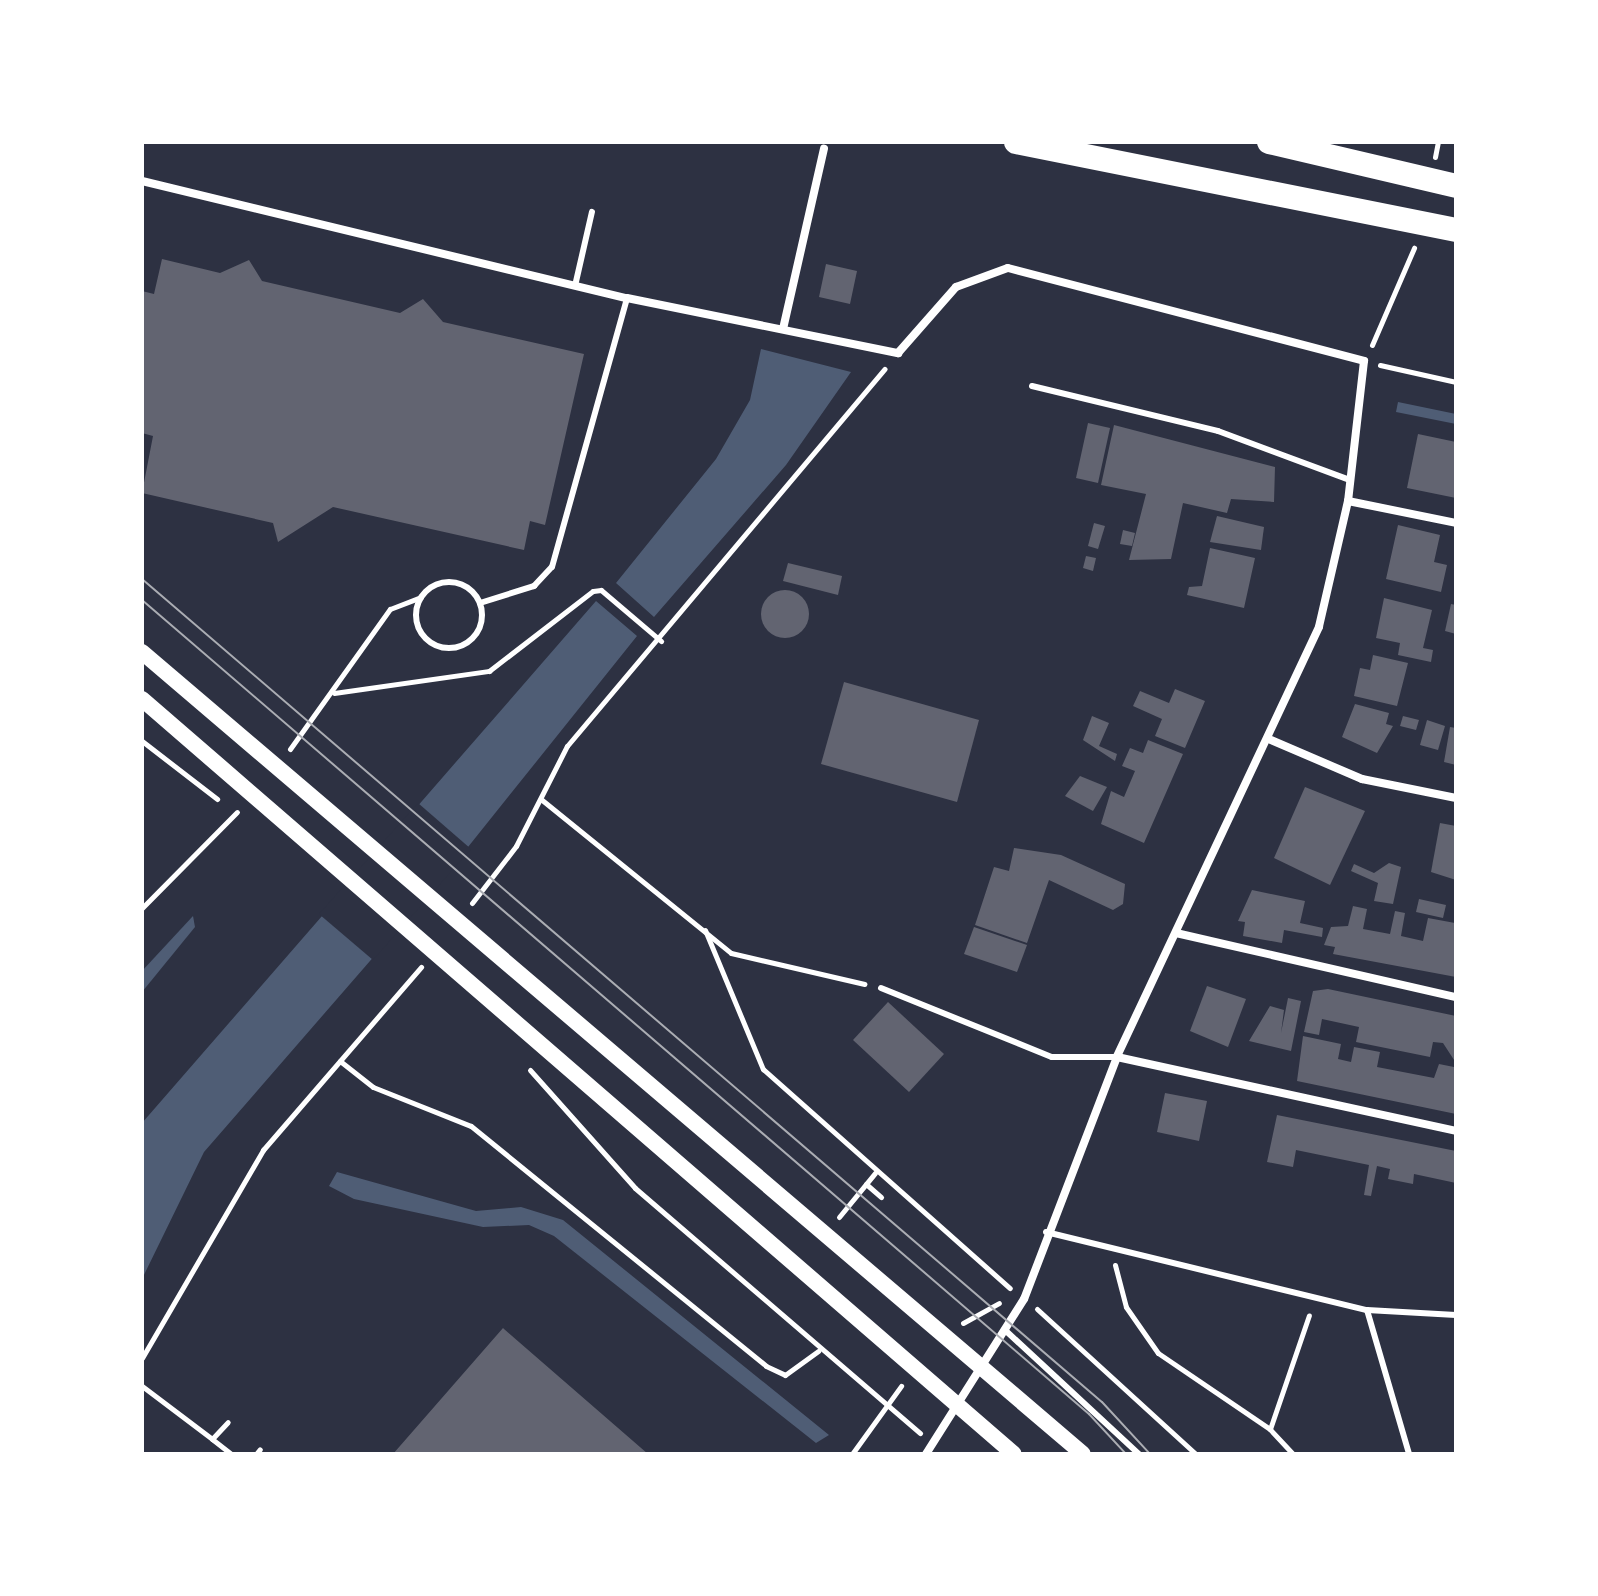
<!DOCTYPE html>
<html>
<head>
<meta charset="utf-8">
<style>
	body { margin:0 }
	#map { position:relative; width:1598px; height:1596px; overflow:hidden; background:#2d3142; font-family:Mulish,sans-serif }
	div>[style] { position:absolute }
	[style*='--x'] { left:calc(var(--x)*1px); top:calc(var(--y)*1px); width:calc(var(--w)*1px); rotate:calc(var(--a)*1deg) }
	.water>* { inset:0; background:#4f5d75 }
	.pier>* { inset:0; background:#2d3142 }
	.building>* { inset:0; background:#626471 }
	.round { border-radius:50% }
	.path>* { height:5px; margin:-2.5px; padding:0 2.5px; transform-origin:2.5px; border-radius:2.5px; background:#fff }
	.service>* { height:6px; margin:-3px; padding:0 3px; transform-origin:3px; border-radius:3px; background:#fff }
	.service>.ring { margin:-3px; padding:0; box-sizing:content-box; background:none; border:6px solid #fff; border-radius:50% }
	.minor>* { height:8px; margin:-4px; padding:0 4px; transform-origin:4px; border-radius:4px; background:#fff }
	.secondary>* { height:16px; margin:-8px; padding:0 8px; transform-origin:8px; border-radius:8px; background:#fff }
	.motorway>* { height:24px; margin:-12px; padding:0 12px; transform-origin:12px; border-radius:12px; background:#fff }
	.tram>* { height:2px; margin:-1px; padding:0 1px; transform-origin:1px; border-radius:1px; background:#abadb3 }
	span { translate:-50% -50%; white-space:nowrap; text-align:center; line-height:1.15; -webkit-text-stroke:8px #fff; paint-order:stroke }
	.frame { position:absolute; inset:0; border:144px solid #fff; pointer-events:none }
</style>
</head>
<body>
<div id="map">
	<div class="water">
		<i style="clip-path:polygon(761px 349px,851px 372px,786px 465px,654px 617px,616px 583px,716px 459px,750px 400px)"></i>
		<i style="clip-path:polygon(1398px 402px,1456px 414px,1456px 424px,1396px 412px)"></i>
		<i style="clip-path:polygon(596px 601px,637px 636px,456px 862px,204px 1152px,142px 1279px,142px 1123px)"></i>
		<i style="clip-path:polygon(193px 916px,195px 927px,142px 992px,142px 971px)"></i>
		<i style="clip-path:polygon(337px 1172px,476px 1211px,521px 1207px,563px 1220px,829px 1435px,816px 1443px,554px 1236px,529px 1225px,483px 1227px,354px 1199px,329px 1186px)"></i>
	</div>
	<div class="pier">
		<i style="clip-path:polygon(418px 803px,471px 849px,373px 960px,319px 914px)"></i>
	</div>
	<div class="building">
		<i style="clip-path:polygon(162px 259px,220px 273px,249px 260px,262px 281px,400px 313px,423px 299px,443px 322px,584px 354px,545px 525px,530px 521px,524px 550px,333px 507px,278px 542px,273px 523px,142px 493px,153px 436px,142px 433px,142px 291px,154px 294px)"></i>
		<i style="clip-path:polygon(826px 264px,857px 271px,850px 304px,819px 297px)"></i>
		<i style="clip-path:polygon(1088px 423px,1110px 428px,1098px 483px,1076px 478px)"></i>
		<i style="clip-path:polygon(1114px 425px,1275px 467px,1274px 502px,1231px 499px,1227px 513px,1183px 503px,1171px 559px,1129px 560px,1146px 494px,1101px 485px)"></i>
		<i style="clip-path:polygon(1418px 434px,1456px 442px,1456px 498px,1407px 488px)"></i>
		<i style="clip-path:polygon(1217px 516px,1264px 527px,1261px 550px,1210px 542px)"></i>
		<i style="clip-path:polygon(1094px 523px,1105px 526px,1098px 549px,1088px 546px)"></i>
		<i style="clip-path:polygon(1398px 525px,1440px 535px,1434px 562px,1447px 565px,1441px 592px,1386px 579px)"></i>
		<i style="clip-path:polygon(1123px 530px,1135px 533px,1132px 546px,1120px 544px)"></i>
		<i style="clip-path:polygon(1210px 548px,1255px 558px,1244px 608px,1187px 595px,1189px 587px,1202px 586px)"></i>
		<i style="clip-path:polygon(1086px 556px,1096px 558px,1093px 571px,1083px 568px)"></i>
		<i style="clip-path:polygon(788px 563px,842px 576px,838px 595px,783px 581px)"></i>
		<i class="round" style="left:761px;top:590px;width:48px;height:48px"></i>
		<i style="clip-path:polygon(1384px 598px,1432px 610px,1423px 648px,1433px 650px,1431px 662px,1398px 655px,1400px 643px,1376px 638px)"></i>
		<i style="clip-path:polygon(1451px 604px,1456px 605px,1456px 634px,1445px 631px)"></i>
		<i style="clip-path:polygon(1373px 655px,1408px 663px,1397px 706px,1354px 696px,1360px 668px,1370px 670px)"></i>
		<i style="clip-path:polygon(844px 682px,979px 720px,957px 802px,821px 764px)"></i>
		<i style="clip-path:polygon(1175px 689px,1205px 701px,1185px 748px,1155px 736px,1162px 719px,1133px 706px,1140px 691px,1169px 703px)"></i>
		<i style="clip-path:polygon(1355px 704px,1389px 713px,1386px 724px,1393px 726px,1377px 753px,1342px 737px)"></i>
		<i style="clip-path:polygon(1092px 716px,1109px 723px,1099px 746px,1117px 754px,1115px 761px,1083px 740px)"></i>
		<i style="clip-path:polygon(1403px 716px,1419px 720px,1416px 730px,1400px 726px)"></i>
		<i style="clip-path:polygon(1427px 720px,1445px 726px,1438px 750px,1420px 745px)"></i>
		<i style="clip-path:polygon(1450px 727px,1456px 728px,1456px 765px,1444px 762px)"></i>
		<i style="clip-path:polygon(1148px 740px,1183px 754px,1144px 843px,1101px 824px,1111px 791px,1124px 797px,1135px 771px,1122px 766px,1130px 748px,1143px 753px)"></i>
		<i style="clip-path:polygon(1080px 776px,1107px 787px,1093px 811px,1065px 796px)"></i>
		<i style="clip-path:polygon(1305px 787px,1365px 811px,1330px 885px,1274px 858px)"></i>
		<i style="clip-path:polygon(1440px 823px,1456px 826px,1456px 880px,1431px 872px)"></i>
		<i style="clip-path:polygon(1014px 848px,1061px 855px,1125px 884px,1123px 904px,1113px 910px,1049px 880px,1027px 943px,975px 925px,994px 867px,1009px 871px)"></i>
		<i style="clip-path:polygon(1389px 863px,1401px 867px,1393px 904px,1374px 901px,1378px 883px,1351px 871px,1354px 864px,1374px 873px)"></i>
		<i style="clip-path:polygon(1252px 890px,1305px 901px,1300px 923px,1323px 928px,1322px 937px,1284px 930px,1282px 943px,1243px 936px,1245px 922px,1238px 921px)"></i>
		<i style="clip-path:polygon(1419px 899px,1446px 905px,1443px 918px,1416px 912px)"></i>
		<i style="clip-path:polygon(1353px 906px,1367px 909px,1363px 929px,1390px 934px,1395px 911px,1405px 913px,1401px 936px,1423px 941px,1428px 918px,1455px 923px,1456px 977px,1333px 954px,1335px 947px,1324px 945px,1331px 927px,1348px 926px)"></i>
		<i style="clip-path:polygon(974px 927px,1027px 945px,1017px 972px,964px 954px)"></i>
		<i style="clip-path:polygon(1207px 986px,1246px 999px,1228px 1047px,1190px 1031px)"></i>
		<i style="clip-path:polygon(1328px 989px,1456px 1016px,1456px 1063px,1443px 1043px,1433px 1042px,1430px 1057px,1356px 1042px,1359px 1027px,1322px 1019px,1319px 1035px,1304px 1032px,1313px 991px)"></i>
		<i style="clip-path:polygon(1288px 998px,1301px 1001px,1291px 1051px,1249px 1041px,1270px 1006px,1284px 1010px,1281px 1033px)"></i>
		<i style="clip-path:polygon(888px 1002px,944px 1054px,909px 1092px,853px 1040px)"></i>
		<i style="clip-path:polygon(1303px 1036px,1341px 1044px,1338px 1059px,1351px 1062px,1354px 1047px,1380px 1052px,1377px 1067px,1434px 1078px,1439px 1064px,1454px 1067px,1456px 1114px,1297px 1081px)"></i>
		<i style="clip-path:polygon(1165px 1093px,1207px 1101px,1199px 1141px,1157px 1132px)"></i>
		<i style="clip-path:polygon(1277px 1115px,1456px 1151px,1456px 1183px,1414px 1174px,1413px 1184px,1388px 1179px,1390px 1169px,1377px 1166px,1371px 1196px,1364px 1195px,1369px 1165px,1296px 1150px,1293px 1167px,1267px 1162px)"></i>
		<i style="clip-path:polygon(503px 1328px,504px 1329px,648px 1454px,393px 1454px)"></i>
	</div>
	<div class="path">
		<i style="--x:1435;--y:157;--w:15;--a:-79"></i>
		<i style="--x:1372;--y:345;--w:106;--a:-66.6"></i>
		<i style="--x:1380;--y:365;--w:78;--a:12.6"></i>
		<i style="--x:334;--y:693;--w:157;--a:-8.1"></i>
		<i style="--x:489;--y:671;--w:131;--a:-37.6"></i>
		<i style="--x:593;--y:591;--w:8;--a:-7"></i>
		<i style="--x:601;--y:590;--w:79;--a:40.4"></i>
		<i style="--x:142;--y:741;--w:95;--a:37.7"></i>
		<i style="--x:290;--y:749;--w:172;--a:-54.5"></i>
		<i style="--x:390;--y:609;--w:33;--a:-21"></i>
		<i style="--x:542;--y:800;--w:243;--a:39"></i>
		<i style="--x:731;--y:953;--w:137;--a:13.1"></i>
		<i style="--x:472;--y:903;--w:72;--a:-52.3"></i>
		<i style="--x:516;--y:846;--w:112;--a:-63"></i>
		<i style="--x:567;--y:746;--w:493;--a:-49.9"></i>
		<i style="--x:142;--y:908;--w:135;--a:-45.3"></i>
		<i style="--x:705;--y:930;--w:151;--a:67.4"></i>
		<i style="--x:763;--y:1069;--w:330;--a:41.6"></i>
		<i style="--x:340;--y:1061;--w:42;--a:38.2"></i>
		<i style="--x:373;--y:1087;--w:105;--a:21.7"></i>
		<i style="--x:471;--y:1126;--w:380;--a:39.1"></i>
		<i style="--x:766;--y:1366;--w:21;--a:25"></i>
		<i style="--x:785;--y:1375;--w:41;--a:-36"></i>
		<i style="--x:530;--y:1070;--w:158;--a:48.3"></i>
		<i style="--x:635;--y:1188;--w:376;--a:40.7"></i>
		<i style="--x:866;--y:1184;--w:20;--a:41"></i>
		<i style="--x:839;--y:1217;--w:57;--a:-50.7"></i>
		<i style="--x:1115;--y:1265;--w:43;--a:75.3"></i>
		<i style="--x:1126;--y:1307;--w:56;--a:55.2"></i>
		<i style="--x:1158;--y:1353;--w:135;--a:34.2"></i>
		<i style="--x:1037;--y:1309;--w:215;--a:42.4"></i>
		<i style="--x:963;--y:1323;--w:41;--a:-29.1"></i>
		<i style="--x:142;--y:1358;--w:241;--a:-59.8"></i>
		<i style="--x:263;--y:1150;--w:242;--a:-49.2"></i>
		<i style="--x:142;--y:1386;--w:88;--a:37.1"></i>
		<i style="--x:212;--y:1439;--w:23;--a:-47"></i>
		<i style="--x:212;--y:1439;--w:24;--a:38"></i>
		<i style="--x:256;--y:1454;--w:6;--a:-51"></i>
		<i style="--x:852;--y:1454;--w:84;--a:-54.2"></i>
		<i style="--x:1293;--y:1454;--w:34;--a:-133"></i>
		<i style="--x:1270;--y:1429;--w:120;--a:-71.1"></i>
	</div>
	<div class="service">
		<i style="--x:575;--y:286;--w:76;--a:-77.1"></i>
		<i style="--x:1032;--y:386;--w:191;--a:13.6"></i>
		<i style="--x:1218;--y:431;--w:141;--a:20.4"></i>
		<i class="ring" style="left:416px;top:582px;width:60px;height:60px"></i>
		<i style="--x:480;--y:603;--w:57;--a:-17.5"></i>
		<i style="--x:534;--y:586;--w:26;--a:-47"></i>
		<i style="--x:552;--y:567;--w:279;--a:-74.4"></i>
		<i style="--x:881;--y:988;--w:184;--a:22"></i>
		<i style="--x:1052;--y:1057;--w:65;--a:0"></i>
		<i style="--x:1046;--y:1232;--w:330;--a:13.7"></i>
		<i style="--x:1367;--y:1310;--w:89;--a:3.2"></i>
		<i style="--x:1367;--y:1310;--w:150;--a:73.7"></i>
		<i style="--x:1005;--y:1330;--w:183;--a:42.8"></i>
	</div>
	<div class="minor">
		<i style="--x:142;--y:181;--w:499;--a:13.6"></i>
		<i style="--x:627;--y:298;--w:277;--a:11.5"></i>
		<i style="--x:898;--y:353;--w:88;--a:-48.7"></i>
		<i style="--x:956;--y:287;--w:55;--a:-20.1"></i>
		<i style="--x:1008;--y:268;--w:368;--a:14.6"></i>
		<i style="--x:1364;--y:361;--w:141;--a:96.5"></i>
		<i style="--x:1348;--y:501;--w:129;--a:103"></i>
		<i style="--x:1319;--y:627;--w:475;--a:115.2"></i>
		<i style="--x:1117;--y:1057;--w:259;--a:111"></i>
		<i style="--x:1024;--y:1299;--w:183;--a:122.3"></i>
		<i style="--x:783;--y:329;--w:185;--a:-77.2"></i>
		<i style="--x:1348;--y:501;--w:110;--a:11.5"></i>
		<i style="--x:1271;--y:740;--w:99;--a:23.2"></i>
		<i style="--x:1362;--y:779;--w:96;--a:11.4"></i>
		<i style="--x:1176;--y:933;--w:287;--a:12.9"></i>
		<i style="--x:1117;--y:1057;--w:347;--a:12.3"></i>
	</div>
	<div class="secondary">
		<i style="--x:142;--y:652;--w:1236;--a:40.44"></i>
		<i style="--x:142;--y:699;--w:1153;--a:40.89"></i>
	</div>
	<div class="motorway">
		<i style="--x:1016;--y:142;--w:449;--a:11.3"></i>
		<i style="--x:1269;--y:142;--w:192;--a:13.2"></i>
	</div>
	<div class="tram">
		<i style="--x:142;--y:579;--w:1264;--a:40.61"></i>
		<i style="--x:1102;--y:1402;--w:71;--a:47.3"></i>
		<i style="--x:142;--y:600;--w:1249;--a:40.68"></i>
		<i style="--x:1089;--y:1414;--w:54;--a:47.2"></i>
	</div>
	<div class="frame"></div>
</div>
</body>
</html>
